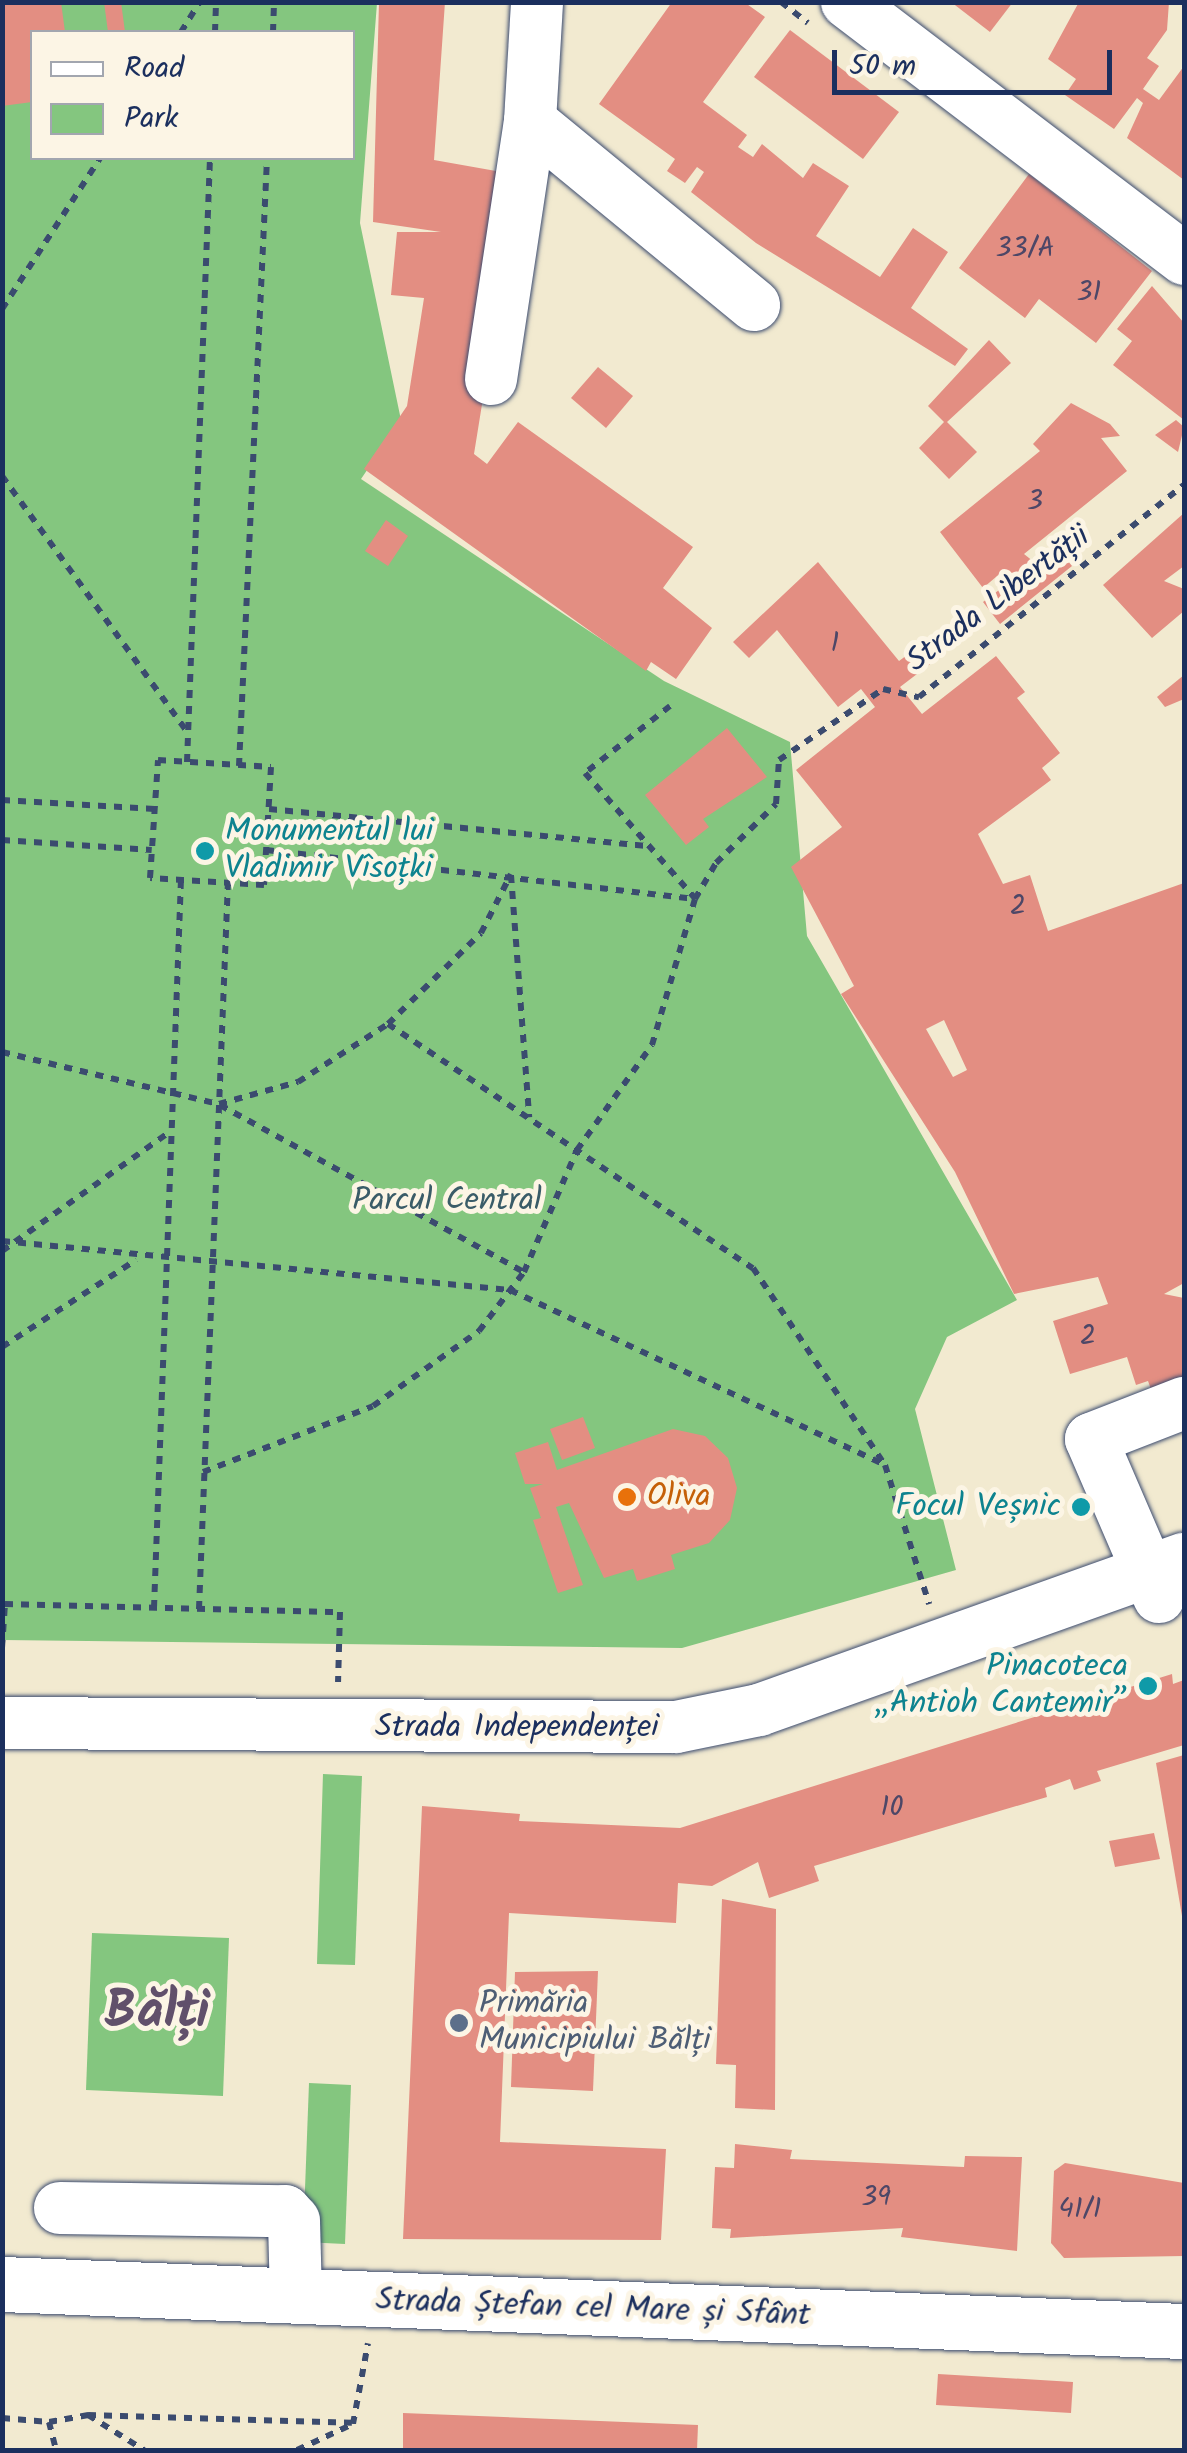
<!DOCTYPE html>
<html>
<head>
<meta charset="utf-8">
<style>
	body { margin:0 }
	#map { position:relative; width:1187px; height:2453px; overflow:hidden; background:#f2ead0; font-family:Kalam,sans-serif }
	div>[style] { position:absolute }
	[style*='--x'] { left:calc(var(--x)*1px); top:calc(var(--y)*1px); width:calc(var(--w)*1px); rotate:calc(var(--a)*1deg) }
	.green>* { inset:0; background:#84c67f }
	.building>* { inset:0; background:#e38e82 }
	.path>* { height:6px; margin-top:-3px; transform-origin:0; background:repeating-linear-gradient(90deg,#3b4b6f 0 8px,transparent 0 16px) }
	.roads { filter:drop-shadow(0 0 2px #3b4b6f) drop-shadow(0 0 2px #3b4b6f) }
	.minor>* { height:52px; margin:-26px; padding:0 26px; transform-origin:26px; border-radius:26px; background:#fff }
	.major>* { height:55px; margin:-27.5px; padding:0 27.5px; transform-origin:27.5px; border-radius:27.5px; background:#fff }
	.dots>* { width:28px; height:28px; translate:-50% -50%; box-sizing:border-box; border:5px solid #fcf5e5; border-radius:50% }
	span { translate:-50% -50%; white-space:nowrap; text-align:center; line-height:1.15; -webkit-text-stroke:10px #fcf5e5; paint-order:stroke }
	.number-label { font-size:28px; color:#4d4767 }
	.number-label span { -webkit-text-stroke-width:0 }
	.street-label { font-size:32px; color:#1b2f5e }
	.culture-label { font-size:32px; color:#0d838f }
	.left { translate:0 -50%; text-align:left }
	.right { translate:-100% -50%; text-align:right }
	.park-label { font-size:32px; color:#3a5c68 }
	.food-label { font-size:32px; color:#c56008 }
	.service-label { font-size:32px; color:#4e5e75 }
	.town-label { font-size:52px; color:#61506b; font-weight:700 }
	.frame { position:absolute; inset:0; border:5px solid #1b2f5e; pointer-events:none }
	.legend { position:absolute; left:30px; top:30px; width:325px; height:130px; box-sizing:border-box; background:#fcf5e5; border:2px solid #a2a6af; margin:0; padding:12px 18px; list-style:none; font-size:30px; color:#1b2f5e }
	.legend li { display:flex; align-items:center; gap:20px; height:50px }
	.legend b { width:50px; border:2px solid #a2a6af }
	.scale { position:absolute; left:832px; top:50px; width:280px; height:45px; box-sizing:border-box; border:5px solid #1b2f5e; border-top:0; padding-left:12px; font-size:30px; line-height:35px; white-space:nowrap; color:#1b2f5e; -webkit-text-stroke:8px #fcf5e5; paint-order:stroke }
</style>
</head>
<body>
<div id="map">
	<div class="green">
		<i style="clip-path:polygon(evenodd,3px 3px,377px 3px,360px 223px,401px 420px,361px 479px,664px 681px,790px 742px,807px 936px,1017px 1300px,947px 1337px,915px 1409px,956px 1570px,682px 1648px,3px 1640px,3px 3px,32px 32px,352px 32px,352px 158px,32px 158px,32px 32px)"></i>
		<i style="clip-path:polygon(323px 1774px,362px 1776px,355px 1965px,317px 1964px)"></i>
		<i style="clip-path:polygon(92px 1933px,229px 1938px,223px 2096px,86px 2090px)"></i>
		<i style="clip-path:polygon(309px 2083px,351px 2085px,345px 2244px,303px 2242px)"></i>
	</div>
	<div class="building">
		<i style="clip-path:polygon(2px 2px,61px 2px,65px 32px,32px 32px,32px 102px,2px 106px)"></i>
		<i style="clip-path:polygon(104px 2px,121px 2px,125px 32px,108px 32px)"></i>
		<i style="clip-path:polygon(379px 2px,445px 2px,434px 160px,519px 175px,474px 454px,487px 464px,518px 422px,693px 547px,663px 588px,712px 628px,676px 679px,651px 662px,646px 671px,364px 469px,407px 406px,424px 298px,391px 295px,397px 232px,441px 232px,373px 222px)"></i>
		<i style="clip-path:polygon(672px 2px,744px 2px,765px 17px,703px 102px,747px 135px,738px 147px,753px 157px,762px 144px,803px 178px,813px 163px,849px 186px,816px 236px,880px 277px,913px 228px,948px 252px,911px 308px,968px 349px,955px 366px,756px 243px,691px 192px,704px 172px,697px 167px,685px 183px,667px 171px,675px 159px,599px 104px)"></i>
		<i style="clip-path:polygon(951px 2px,1013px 2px,990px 32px)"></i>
		<i style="clip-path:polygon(1079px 2px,1169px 2px,1167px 30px,1147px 58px,1159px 66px,1143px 89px,1159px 100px,1184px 66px,1184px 180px,1127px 138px,1143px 103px,1137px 98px,1114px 129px,1065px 95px,1076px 79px,1048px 59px)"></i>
		<i style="clip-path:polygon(790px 30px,899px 112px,863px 159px,754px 77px)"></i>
		<i style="clip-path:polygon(1029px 174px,1152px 271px,1096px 343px,1039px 299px,1025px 318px,959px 268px)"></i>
		<i style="clip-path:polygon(1152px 286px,1184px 323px,1184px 420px,1113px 365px,1132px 341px,1117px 329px)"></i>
		<i style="clip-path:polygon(989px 340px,1011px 363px,947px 422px,977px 452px,949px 479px,919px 448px,944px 422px,928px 406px)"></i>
		<i style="clip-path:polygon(598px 367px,633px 396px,606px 428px,571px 398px)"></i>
		<i style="clip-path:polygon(1071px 403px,1110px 424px,1120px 436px,1101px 438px,1127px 471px,1024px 554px,1044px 570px,1062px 554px,1072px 566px,1000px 624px,983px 602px,1011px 581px,1003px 571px,983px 588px,940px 532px,1040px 451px,1033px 444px)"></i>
		<i style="clip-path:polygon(1176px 420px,1184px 427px,1178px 452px,1155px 435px)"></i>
		<i style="clip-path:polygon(1184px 513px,1184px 566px,1164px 581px,1184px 589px,1184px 611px,1152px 638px,1103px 585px)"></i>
		<i style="clip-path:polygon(386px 520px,408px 536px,388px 566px,365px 551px)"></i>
		<i style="clip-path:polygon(evenodd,818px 562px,899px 661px,922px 644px,934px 661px,900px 687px,922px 714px,996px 656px,1025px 692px,1017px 698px,1060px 753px,1042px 768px,1051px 780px,978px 834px,1003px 884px,1030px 875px,1048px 931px,1184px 883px,1184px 1283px,1164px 1294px,1184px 1298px,1184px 1382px,1152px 1392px,1148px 1381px,1136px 1385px,1127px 1357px,1070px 1374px,1053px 1321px,1108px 1304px,1098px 1277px,1014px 1294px,955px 1172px,841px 994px,854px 986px,791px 867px,842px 827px,796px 770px,875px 707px,861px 689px,838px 707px,777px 630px,749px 658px,733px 642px,818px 562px,944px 1020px,967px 1070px,953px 1077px,926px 1029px,944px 1020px)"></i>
		<i style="clip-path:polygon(1184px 675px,1184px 699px,1165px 707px,1157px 697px)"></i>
		<i style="clip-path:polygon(727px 728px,767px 777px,703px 819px,709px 827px,686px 845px,645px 795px)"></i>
		<i style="clip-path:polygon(583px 1417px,595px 1448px,562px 1460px,550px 1429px)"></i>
		<i style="clip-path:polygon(673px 1429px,705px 1436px,728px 1458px,737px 1488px,730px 1520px,709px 1543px,671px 1555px,675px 1569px,637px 1581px,633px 1569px,604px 1578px,569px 1503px,556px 1507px,583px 1585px,558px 1593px,533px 1520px,541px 1518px,530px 1488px,543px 1484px,525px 1484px,515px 1453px,548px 1442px,557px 1470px)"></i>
		<i style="clip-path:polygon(1172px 1674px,1173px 1684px,1184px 1680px,1184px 1745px,1097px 1771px,1101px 1781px,1074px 1790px,1070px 1779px,1045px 1788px,1047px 1797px,814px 1866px,819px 1881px,769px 1898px,758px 1862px,712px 1886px,678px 1883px,676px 1923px,509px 1913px,500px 2142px,666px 2149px,661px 2240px,403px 2239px,422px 1806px,520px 1814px,519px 1821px,680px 1828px)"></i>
		<i style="clip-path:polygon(1184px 1755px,1184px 1916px,1182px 1916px,1156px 1763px)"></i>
		<i style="clip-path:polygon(1154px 1833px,1160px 1859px,1115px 1867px,1109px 1841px)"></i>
		<i style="clip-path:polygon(722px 1899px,776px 1909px,775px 2110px,735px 2108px,736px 2065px,716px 2064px)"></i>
		<i style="clip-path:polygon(598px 1971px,593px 2091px,511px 2087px,515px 1972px)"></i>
		<i style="clip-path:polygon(735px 2144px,792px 2150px,790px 2159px,964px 2167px,965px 2156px,1022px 2157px,1017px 2251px,901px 2237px,903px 2228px,730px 2238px,731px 2229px,712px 2228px,715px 2167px,734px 2168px)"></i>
		<i style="clip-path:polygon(1065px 2163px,1184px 2183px,1184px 2256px,1064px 2258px,1051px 2243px,1054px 2171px)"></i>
		<i style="clip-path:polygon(938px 2374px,1073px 2382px,1071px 2413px,936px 2405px)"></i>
		<i style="clip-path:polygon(403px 2413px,698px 2425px,697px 2450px,403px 2450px)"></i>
	</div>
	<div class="path">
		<i style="--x:781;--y:2;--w:34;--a:38"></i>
		<i style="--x:181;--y:32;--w:36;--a:-58"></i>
		<i style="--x:215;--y:32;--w:30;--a:-88"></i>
		<i style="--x:273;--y:32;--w:30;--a:-88"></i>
		<i style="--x:2;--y:309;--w:180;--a:-57"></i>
		<i style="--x:2;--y:476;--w:316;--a:54.1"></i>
		<i style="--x:670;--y:706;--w:108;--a:141.8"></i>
		<i style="--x:585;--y:773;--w:167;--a:48.7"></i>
		<i style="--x:158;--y:760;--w:113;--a:3.5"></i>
		<i style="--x:271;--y:767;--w:118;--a:93.4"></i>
		<i style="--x:264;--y:885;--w:114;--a:-176.5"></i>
		<i style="--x:150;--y:878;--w:118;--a:-86.1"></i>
		<i style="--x:187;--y:762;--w:604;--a:-87.82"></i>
		<i style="--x:239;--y:766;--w:609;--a:-87.36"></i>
		<i style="--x:2;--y:800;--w:153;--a:3.4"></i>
		<i style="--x:269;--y:809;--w:382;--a:5.6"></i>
		<i style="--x:2;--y:840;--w:150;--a:3.8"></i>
		<i style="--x:266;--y:850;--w:432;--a:6.5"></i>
		<i style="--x:511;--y:875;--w:243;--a:85.7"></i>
		<i style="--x:388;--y:1024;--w:439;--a:33.8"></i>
		<i style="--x:753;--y:1268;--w:237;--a:56.2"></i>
		<i style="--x:885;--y:1465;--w:146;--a:72.4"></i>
		<i style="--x:2;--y:1052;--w:223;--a:13.5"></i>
		<i style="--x:219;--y:1104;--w:82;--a:-15.6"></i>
		<i style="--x:298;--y:1082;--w:107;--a:-32.8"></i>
		<i style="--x:388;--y:1024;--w:130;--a:-44.4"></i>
		<i style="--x:481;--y:933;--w:66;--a:-63"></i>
		<i style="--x:220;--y:1105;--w:347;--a:28.8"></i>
		<i style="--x:2;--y:1241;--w:510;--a:5.51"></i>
		<i style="--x:510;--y:1290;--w:414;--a:25"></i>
		<i style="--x:2;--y:1251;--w:207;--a:-35.4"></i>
		<i style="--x:2;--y:1347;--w:160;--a:-33"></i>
		<i style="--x:203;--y:1472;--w:182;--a:-21.2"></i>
		<i style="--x:373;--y:1406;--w:130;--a:-35.3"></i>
		<i style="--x:479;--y:1331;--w:74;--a:-52.7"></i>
		<i style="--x:524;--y:1272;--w:133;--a:-66.5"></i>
		<i style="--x:577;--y:1150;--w:129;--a:-54.5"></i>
		<i style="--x:652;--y:1045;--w:152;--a:-73.6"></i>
		<i style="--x:695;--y:899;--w:42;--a:-59.7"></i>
		<i style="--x:716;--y:863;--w:84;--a:-44.5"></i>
		<i style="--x:776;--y:804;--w:44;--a:-86.1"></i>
		<i style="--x:779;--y:760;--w:126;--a:-34.3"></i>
		<i style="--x:883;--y:689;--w:37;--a:13"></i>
		<i style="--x:919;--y:697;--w:339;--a:-38.7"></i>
		<i style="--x:154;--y:1608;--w:729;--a:-87.88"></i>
		<i style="--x:199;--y:1609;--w:728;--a:-87.72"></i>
		<i style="--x:2;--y:1648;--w:44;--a:-86.1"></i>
		<i style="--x:5;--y:1604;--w:335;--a:1.4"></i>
		<i style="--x:340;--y:1612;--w:70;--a:91.6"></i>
		<i style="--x:88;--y:2415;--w:264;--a:1.7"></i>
		<i style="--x:2;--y:2418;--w:47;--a:4.9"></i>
		<i style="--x:49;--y:2422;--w:29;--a:76"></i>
		<i style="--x:49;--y:2422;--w:40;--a:-10"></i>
		<i style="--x:88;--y:2415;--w:66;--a:32"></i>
		<i style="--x:297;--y:2450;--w:62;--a:-24.9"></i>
		<i style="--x:353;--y:2424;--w:82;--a:-79.5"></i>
	</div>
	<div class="roads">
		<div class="minor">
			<i style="--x:847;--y:2;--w:424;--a:37.3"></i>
			<i style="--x:530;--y:121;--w:290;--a:39.4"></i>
			<i style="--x:491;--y:379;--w:261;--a:-81.4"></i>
			<i style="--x:530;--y:121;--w:119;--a:-86.6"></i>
			<i style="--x:1159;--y:1597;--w:172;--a:-113.3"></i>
			<i style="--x:1091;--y:1439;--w:100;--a:-21.2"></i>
			<i style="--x:2;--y:1723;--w:674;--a:0.34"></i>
			<i style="--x:676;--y:1727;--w:85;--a:-11.6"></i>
			<i style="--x:759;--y:1710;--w:451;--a:-19.6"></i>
			<i style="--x:60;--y:2208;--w:225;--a:0.8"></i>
			<i style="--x:285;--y:2211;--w:13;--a:48"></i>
			<i style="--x:294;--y:2221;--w:75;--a:88.5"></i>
		</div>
		<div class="major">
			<i style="--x:2;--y:2284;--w:1183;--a:2.28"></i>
		</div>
	</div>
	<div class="dots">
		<i style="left:205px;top:851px;background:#0f9aa8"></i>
		<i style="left:627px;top:1497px;background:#e8710a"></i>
		<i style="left:1081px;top:1507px;background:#0f9aa8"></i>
		<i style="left:1148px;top:1686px;background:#0f9aa8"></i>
		<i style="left:459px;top:2023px;background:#5c6f8a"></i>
	</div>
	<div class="number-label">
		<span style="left:1025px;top:249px">33/A</span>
		<span style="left:1089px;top:293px">31</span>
		<span style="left:1035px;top:502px">3</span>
		<span style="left:835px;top:644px">1</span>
		<span style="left:1018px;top:907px">2</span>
		<span style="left:1088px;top:1337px">2</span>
		<span style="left:892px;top:1808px">10</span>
		<span style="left:876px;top:2198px">39</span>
		<span style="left:1080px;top:2210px">41/1</span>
	</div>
	<div class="street-label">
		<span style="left:999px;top:600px;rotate:-37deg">Strada Libertății</span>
		<span style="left:517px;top:1728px">Strada Independenței</span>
		<span style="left:593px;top:2309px;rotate:2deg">Strada Ștefan cel Mare și Sfânt</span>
	</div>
	<div class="culture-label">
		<span class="left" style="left:225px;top:851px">Monumentul lui<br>Vladimir Vîsoțki</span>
		<span class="right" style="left:1061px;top:1507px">Focul Veșnic</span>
		<span class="right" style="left:1128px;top:1686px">Pinacoteca<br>„Antioh Cantemir”</span>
	</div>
	<div class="park-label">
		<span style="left:447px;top:1201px">Parcul Central</span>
	</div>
	<div class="food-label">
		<span class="left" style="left:647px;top:1497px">Oliva</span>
	</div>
	<div class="service-label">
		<span class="left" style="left:479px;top:2023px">Primăria<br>Municipiului Bălți</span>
	</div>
	<div class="town-label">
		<span style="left:157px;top:2014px">Bălți</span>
	</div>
	<div class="frame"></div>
	<ul class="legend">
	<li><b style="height:12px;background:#fff"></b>Road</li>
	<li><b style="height:28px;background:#84c67f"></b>Park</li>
	</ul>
	<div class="scale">50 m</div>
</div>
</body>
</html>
